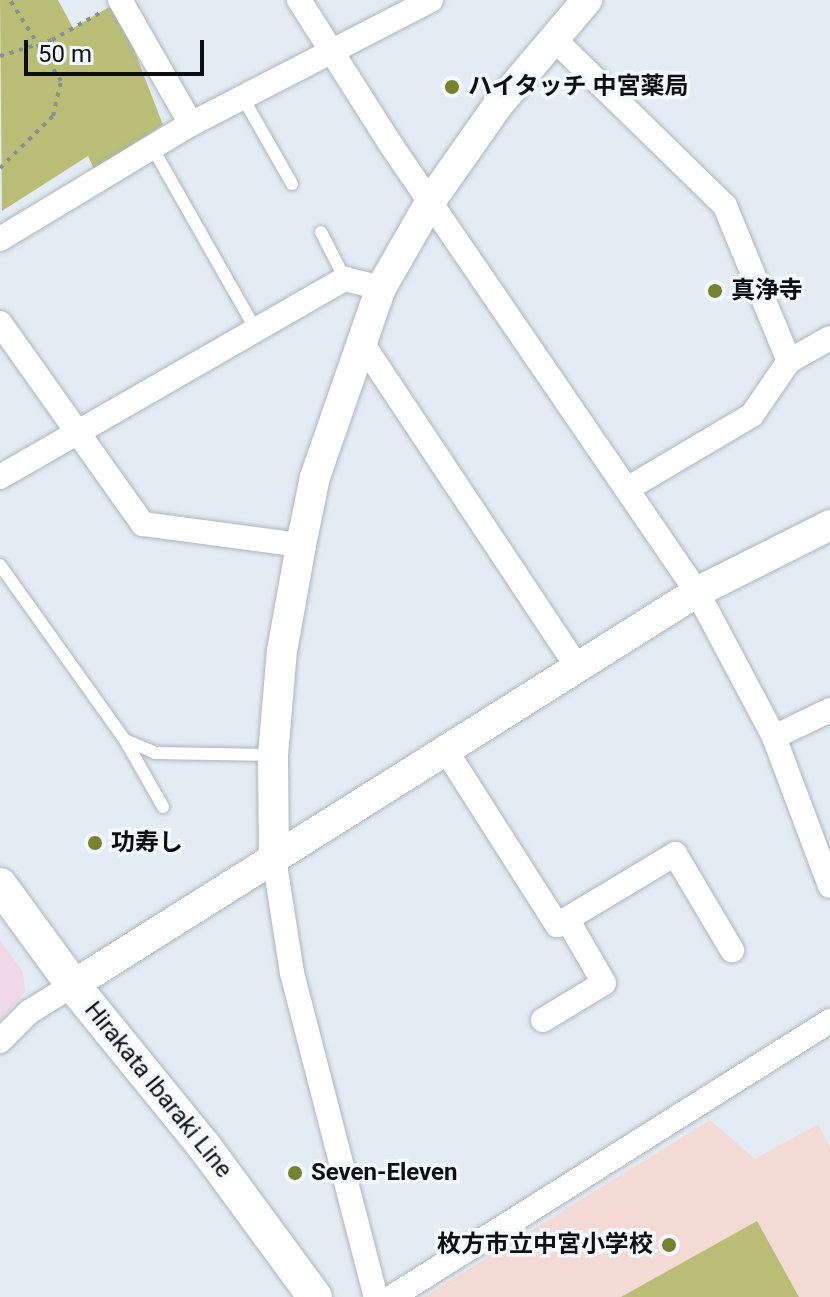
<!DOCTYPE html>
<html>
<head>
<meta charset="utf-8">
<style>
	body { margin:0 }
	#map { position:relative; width:830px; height:1297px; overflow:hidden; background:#e3ecf4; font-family:Roboto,"Noto Sans JP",sans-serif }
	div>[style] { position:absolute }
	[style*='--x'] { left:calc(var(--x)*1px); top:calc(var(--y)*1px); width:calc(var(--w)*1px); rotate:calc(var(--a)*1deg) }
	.education>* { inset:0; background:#f4dad4 }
	.medical>* { inset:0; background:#f0d9e6 }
	.green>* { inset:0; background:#b9bd76 }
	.path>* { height:4px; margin-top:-2px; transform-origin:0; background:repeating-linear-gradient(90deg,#888f94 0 4px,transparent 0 10px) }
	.roads { filter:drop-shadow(0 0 2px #acb4bc) drop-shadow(0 0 2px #acb4bc) }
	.service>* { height:12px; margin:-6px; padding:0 6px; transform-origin:6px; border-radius:6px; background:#fff }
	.minor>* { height:24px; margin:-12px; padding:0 12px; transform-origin:12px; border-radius:12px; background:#fff }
	.tertiary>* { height:30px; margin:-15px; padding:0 15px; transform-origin:15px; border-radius:15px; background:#fff }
	.secondary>* { height:34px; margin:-17px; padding:0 17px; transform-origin:17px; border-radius:17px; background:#fff }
	.dots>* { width:22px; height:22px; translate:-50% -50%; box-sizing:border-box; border:4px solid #f3f9fe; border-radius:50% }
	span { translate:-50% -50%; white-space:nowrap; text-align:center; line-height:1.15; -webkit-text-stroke:7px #f3f9fe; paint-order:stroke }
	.poi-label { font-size:24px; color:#0c0f11; font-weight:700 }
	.left { translate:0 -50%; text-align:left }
	.right { translate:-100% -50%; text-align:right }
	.street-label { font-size:24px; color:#0c0f11 }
	.scale { position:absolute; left:24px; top:40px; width:180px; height:36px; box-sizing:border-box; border:4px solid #0c0f11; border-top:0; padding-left:10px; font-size:24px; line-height:28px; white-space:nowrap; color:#0c0f11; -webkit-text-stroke:6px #f3f9fe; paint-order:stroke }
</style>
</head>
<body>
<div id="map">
	<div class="education">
		<i style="clip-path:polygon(710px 1120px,755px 1159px,818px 1124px,830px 1148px,830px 1297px,424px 1297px)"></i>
	</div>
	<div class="medical">
		<i style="clip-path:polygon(0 940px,23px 972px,25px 991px,0 1022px)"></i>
	</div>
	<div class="green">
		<i style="clip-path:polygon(0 0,58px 0,73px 28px,116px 3px,163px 125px,94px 169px,88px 156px,2px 211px)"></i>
		<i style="clip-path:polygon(757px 1221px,799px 1297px,621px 1297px)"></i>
	</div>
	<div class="path">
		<i style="--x:0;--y:56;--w:54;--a:-17.1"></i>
		<i style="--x:52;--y:40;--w:55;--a:-29.4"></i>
		<i style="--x:0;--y:168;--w:74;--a:-44.5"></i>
		<i style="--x:53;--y:116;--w:36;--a:-77"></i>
		<i style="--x:61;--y:81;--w:96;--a:-122.2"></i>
	</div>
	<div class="roads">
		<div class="service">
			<i style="--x:243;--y:98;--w:99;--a:60.3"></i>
			<i style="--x:152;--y:147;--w:210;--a:60.4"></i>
			<i style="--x:321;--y:232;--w:53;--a:62.9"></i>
			<i style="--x:0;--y:565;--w:215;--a:54.5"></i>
			<i style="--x:125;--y:740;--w:33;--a:23"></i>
			<i style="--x:155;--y:753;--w:117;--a:1"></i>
			<i style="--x:125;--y:740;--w:77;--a:60.4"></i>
		</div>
		<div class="minor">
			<i style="--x:120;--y:0;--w:143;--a:60.2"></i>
			<i style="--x:299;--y:0;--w:172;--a:57.6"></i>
			<i style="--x:391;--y:145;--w:542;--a:55.61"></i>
			<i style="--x:697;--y:592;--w:164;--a:62"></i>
			<i style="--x:774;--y:737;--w:159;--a:69.4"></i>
			<i style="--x:553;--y:38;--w:240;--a:44.3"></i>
			<i style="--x:725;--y:206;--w:168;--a:67.6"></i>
			<i style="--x:0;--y:239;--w:223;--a:-31.1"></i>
			<i style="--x:191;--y:124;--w:270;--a:-27.3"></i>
			<i style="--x:0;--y:323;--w:247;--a:54.6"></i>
			<i style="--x:143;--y:524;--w:159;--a:7.6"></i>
			<i style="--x:364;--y:346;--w:384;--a:56.4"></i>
			<i style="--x:0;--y:477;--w:398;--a:-29.9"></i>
			<i style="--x:345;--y:279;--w:37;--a:14"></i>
			<i style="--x:627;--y:489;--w:145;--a:-30.6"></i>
			<i style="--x:752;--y:415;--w:65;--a:-55.6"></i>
			<i style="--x:789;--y:361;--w:47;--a:-29.3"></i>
			<i style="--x:774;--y:737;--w:62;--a:-25.7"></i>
			<i style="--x:445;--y:749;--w:209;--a:57.5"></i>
			<i style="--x:557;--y:925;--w:138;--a:-31"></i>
			<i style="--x:675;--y:854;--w:112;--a:59.3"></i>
			<i style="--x:274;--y:858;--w:116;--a:81.1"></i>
			<i style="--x:292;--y:973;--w:335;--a:75.5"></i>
			<i style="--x:543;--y:1020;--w:71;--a:-31.2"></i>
			<i style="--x:604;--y:983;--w:74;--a:-120"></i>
			<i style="--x:0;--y:1041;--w:41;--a:-45"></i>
			<i style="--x:29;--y:1012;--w:52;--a:-31.5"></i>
			<i style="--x:392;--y:1297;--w:518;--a:-32.22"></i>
		</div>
		<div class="tertiary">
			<i style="--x:274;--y:858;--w:103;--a:-90.6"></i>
			<i style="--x:273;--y:755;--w:104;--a:-85.1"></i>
			<i style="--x:282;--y:651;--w:108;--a:-79.8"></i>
			<i style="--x:301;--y:545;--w:69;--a:-78.4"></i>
			<i style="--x:315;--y:477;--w:200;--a:-70.8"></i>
			<i style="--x:381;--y:288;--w:103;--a:-60.2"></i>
			<i style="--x:432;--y:199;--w:115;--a:-54.9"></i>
			<i style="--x:498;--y:105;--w:138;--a:-49.7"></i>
			<i style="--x:73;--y:985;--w:737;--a:-32.2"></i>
			<i style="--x:697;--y:592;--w:149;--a:-26.7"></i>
		</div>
		<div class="secondary">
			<i style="--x:0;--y:885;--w:124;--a:53.9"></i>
			<i style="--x:73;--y:985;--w:208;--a:50.9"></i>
			<i style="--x:204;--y:1146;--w:187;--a:53.7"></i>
		</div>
	</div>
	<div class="dots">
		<i style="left:452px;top:87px;background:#77822f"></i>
		<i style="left:715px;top:291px;background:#77822f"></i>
		<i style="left:95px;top:843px;background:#77822f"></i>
		<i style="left:295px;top:1173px;background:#77822f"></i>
		<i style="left:669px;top:1245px;background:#77822f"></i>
	</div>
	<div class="poi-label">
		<span class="left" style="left:468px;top:87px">ハイタッチ 中宮薬局</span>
		<span class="left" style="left:731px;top:291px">真浄寺</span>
		<span class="left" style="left:111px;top:843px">功寿し</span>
		<span class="left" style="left:311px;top:1173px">Seven-Eleven</span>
		<span class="right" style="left:653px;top:1245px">枚方市立中宮小学校</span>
	</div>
	<div class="street-label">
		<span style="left:158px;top:1090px;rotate:51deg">Hirakata Ibaraki Line</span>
	</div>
	<div class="scale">50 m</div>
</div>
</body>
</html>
